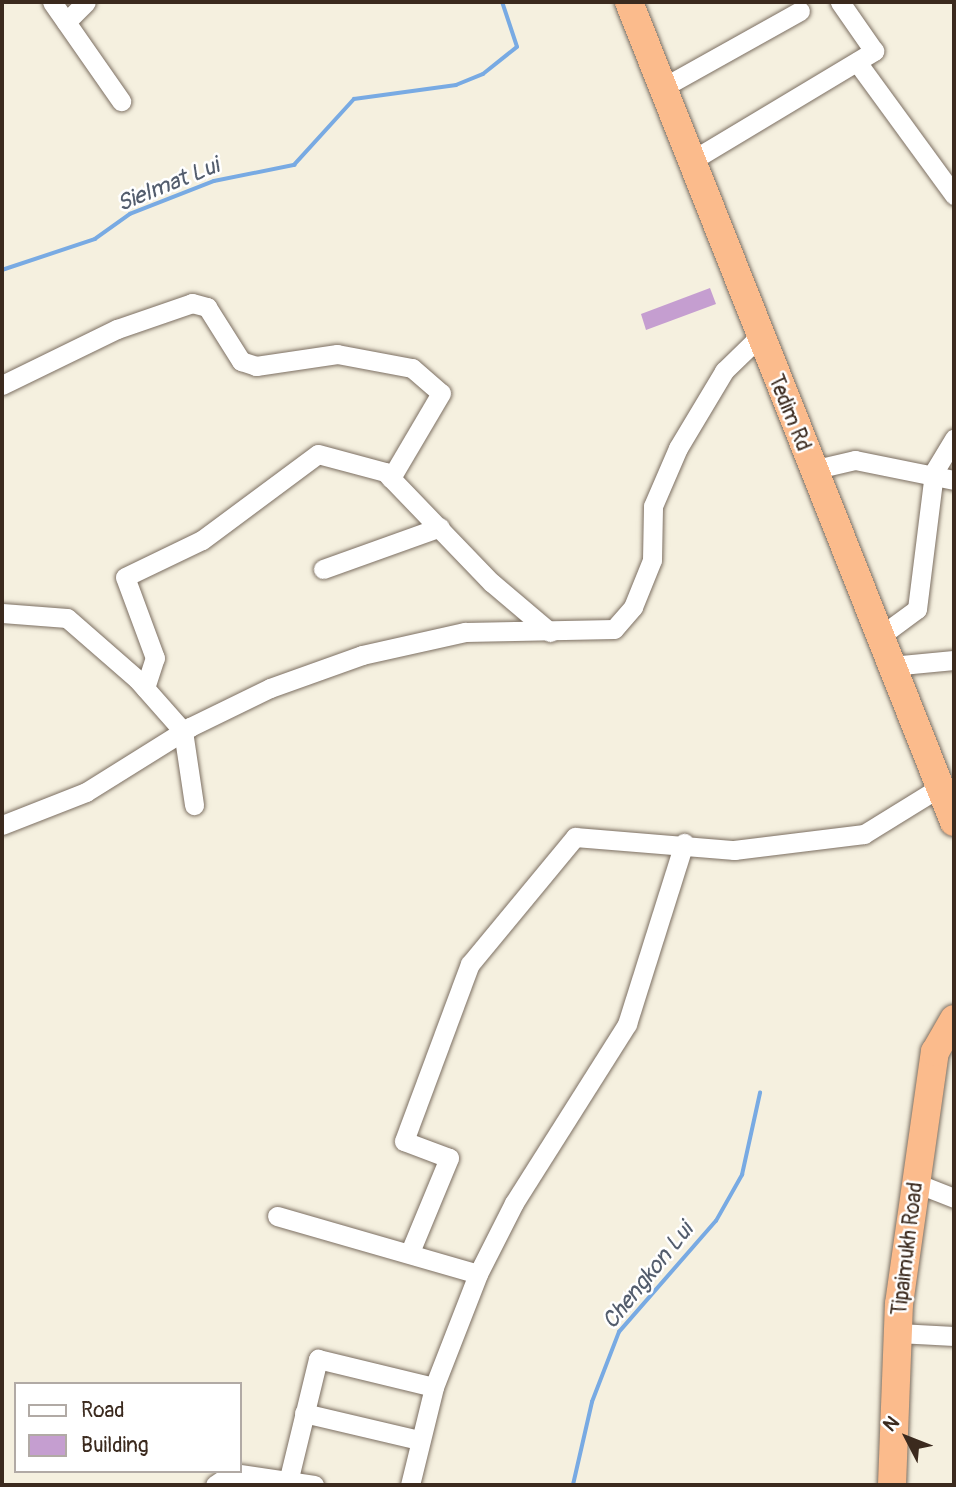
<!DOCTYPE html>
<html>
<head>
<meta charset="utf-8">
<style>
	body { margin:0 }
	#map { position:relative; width:956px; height:1487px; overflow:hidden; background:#f5f0df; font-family:Pangolin,sans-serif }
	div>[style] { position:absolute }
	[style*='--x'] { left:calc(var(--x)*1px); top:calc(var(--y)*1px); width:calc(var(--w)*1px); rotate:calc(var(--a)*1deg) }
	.stream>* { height:3.5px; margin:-1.75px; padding:0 1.75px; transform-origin:1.75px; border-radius:1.75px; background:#78aae3 }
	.building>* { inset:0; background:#c59ed0 }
	.roads { filter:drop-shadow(0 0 2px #7c6f62) drop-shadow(0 0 2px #7c6f62) }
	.minor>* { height:19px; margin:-9.5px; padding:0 9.5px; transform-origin:9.5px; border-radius:9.5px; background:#fff }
	.highway>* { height:28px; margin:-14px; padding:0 14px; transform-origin:14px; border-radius:14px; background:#fbbb8c }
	span { translate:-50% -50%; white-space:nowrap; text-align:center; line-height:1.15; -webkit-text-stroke:5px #fff; paint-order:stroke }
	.street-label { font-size:21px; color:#3b2a1e }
	.water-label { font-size:23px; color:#535d6d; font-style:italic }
	.frame { position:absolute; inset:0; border:4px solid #3b2a1e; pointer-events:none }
	.legend { position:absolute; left:14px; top:1382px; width:228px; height:91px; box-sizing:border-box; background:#fff; border:2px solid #b1aaa5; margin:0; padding:9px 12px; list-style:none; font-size:21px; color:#3b2a1e }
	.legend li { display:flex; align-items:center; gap:14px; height:35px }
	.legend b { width:35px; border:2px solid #b1aaa5 }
	.north { position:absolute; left:872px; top:1403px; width:70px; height:70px; -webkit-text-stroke:5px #fff; paint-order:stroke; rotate:312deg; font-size:19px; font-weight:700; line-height:28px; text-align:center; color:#3b2a1e }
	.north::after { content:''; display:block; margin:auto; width:24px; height:32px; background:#3b2a1e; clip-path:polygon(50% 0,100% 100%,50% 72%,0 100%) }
</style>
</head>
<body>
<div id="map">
	<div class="stream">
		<i style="--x:2;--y:270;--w:98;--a:-18.4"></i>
		<i style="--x:95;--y:239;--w:43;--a:-35.5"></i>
		<i style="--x:130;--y:214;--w:90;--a:-21.4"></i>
		<i style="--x:214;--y:181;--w:82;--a:-11.3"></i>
		<i style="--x:294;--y:165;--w:89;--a:-47.7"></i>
		<i style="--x:354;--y:99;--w:103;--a:-7.8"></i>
		<i style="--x:456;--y:85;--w:29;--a:-22"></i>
		<i style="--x:483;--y:74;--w:43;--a:-38.5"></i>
		<i style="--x:517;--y:47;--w:47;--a:-108.4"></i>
		<i style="--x:573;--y:1485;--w:85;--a:-77.1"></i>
		<i style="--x:592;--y:1402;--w:75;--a:-68.9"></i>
		<i style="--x:619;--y:1332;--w:147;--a:-48.9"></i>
		<i style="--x:716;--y:1221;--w:53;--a:-60.5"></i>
		<i style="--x:742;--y:1175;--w:84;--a:-77.6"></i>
	</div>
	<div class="building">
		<i style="clip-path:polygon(710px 288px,716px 304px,646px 330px,641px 314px)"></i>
	</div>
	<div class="roads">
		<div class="minor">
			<i style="--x:52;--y:2;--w:121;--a:55.1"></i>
			<i style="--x:66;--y:22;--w:28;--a:-45"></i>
			<i style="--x:857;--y:62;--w:165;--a:53.9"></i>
			<i style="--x:662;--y:88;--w:158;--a:-29.2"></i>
			<i style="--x:691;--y:161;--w:214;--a:-31"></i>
			<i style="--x:874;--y:51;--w:60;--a:-124.8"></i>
			<i style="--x:2;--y:385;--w:128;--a:-26"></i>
			<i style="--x:117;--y:329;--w:79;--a:-19.1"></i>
			<i style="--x:192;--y:303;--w:16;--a:15"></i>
			<i style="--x:207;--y:307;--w:64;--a:57.8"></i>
			<i style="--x:241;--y:361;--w:16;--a:18"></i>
			<i style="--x:256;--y:366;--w:82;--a:-8.4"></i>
			<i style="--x:337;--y:354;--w:76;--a:10.6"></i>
			<i style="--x:412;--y:368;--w:38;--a:41"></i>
			<i style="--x:441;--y:393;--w:99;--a:120.5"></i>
			<i style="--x:812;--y:470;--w:44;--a:-13.1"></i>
			<i style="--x:855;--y:460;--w:101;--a:11.4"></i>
			<i style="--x:323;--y:569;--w:124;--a:-19.7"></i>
			<i style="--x:2;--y:613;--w:65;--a:4.4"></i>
			<i style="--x:67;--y:618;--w:93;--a:41.1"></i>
			<i style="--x:137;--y:679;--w:69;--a:48.5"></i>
			<i style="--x:183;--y:731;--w:75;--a:81.5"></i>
			<i style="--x:879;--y:637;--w:47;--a:-36.4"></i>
			<i style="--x:917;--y:609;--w:138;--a:-82.9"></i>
			<i style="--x:934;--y:472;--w:39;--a:-59"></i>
			<i style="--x:891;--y:666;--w:63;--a:-5.4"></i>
			<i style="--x:145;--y:688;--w:32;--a:-72"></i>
			<i style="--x:155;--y:658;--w:86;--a:-110.3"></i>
			<i style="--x:125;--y:577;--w:85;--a:-25.7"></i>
			<i style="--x:202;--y:540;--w:144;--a:-36.6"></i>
			<i style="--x:318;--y:454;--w:69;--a:15"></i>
			<i style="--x:385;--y:472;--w:154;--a:46.1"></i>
			<i style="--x:492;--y:583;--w:76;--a:40.2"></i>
			<i style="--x:2;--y:825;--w:90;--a:-21.4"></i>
			<i style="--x:86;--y:792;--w:123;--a:-32"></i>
			<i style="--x:190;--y:727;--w:89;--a:-26"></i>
			<i style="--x:270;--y:688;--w:98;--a:-19.7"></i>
			<i style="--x:362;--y:655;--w:106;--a:-12.6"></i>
			<i style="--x:465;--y:632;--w:149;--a:-1.2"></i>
			<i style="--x:614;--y:629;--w:29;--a:-49"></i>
			<i style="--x:633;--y:607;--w:51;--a:-68"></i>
			<i style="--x:652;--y:560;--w:54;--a:-88.9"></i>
			<i style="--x:653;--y:506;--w:63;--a:-66.7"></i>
			<i style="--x:678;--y:448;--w:90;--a:-59.1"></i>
			<i style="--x:724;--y:371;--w:49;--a:-44.2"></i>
			<i style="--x:916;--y:1183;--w:41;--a:21.5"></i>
			<i style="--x:277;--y:1216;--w:209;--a:16.1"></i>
			<i style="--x:410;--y:1252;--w:102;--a:-67.5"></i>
			<i style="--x:449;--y:1158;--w:48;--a:-159.3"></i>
			<i style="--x:404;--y:1141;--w:189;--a:-69.6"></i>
			<i style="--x:470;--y:964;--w:165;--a:-50.4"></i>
			<i style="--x:575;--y:837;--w:160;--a:4.7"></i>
			<i style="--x:734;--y:850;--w:131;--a:-7"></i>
			<i style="--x:864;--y:834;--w:89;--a:-31.7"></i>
			<i style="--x:898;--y:1333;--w:56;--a:3.1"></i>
			<i style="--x:304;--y:1413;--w:118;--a:13.2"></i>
			<i style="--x:288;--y:1482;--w:127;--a:-76.3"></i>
			<i style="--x:318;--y:1359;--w:119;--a:13.6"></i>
			<i style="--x:215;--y:1485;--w:22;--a:-34"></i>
			<i style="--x:233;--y:1473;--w:82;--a:8.4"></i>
			<i style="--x:410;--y:1485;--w:101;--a:-76.2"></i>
			<i style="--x:434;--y:1387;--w:121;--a:-68.7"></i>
			<i style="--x:478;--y:1274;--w:80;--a:-63.1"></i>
			<i style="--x:514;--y:1203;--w:212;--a:-57.7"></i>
			<i style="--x:627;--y:1024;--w:190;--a:-72.5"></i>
		</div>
		<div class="highway">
			<i style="--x:629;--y:2;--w:882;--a:68.38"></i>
			<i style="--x:892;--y:1485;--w:181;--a:-87.8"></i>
			<i style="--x:899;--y:1304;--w:255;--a:-81.9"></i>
			<i style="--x:935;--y:1052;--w:38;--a:-60"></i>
		</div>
	</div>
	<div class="street-label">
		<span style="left:789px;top:413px;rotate:68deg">Tedim Rd</span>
		<span style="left:908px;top:1249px;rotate:-83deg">Tipaimukh Road</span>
	</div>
	<div class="water-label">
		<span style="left:168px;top:185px;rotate:-22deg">Sielmat Lui</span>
		<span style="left:648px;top:1276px;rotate:-51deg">Chengkon Lui</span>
	</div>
	<div class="frame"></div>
	<ul class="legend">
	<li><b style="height:9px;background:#fff"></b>Road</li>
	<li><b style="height:19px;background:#c59ed0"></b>Building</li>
	</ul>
	<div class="north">N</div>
</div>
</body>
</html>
